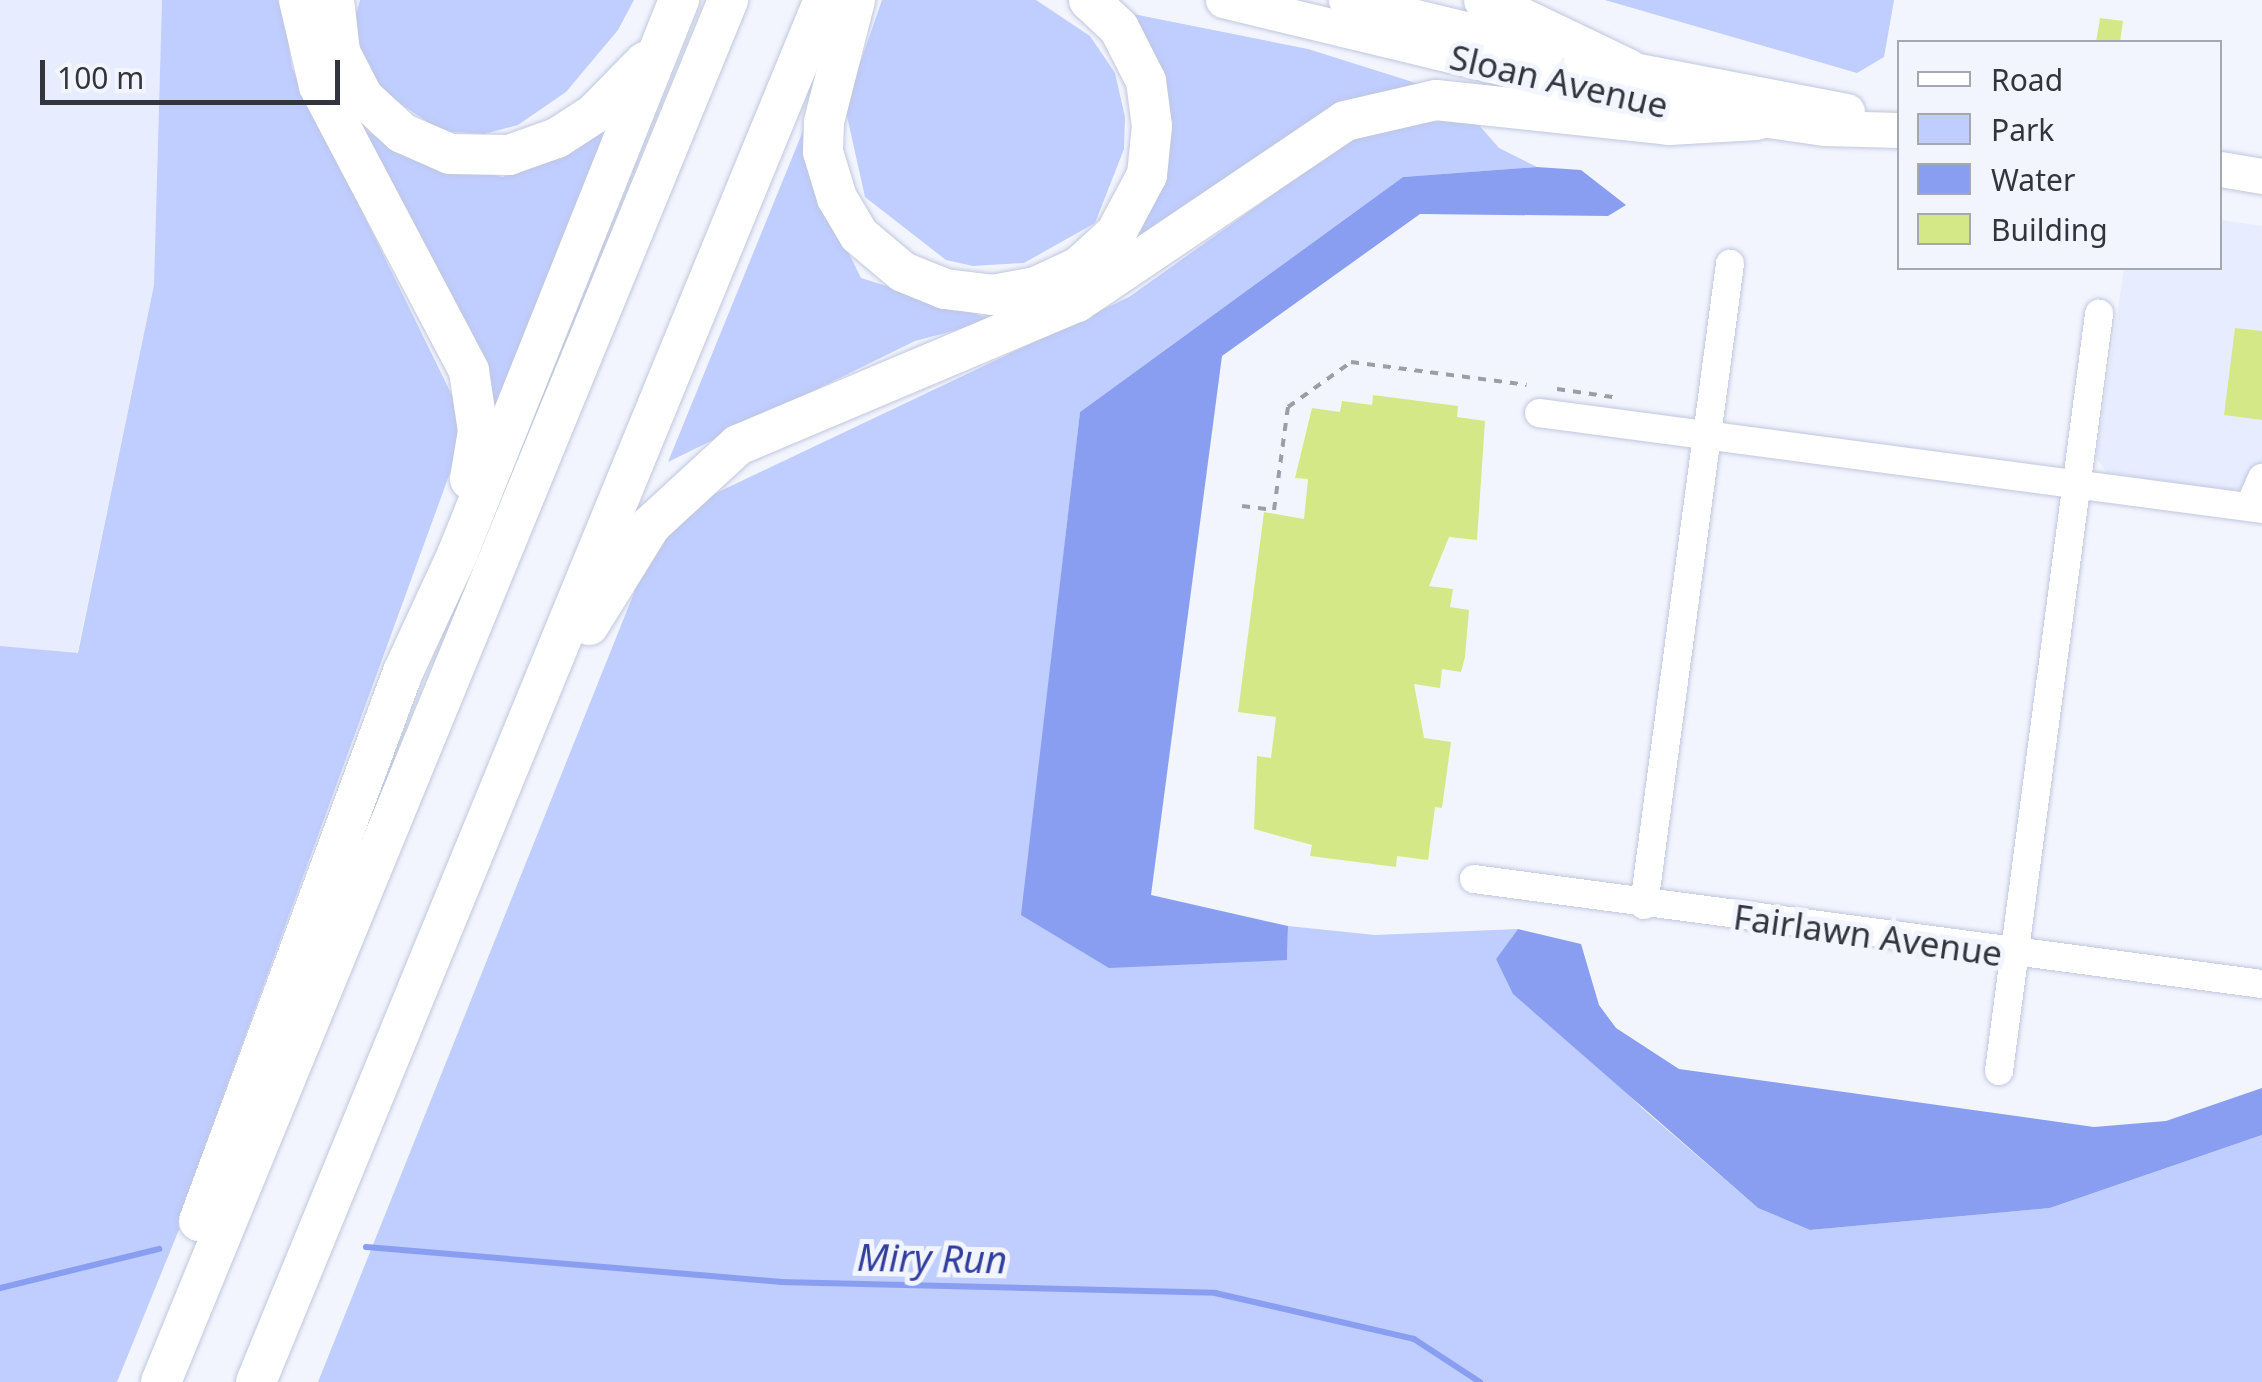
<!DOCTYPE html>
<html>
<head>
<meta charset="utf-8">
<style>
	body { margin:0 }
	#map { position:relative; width:2262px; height:1382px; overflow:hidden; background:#f2f5fe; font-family:"Noto Sans",sans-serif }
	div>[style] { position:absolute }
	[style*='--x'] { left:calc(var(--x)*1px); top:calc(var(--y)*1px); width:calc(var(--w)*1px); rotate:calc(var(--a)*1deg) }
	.built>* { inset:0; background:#e7ecff }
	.green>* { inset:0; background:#bfcdff }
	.water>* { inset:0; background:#899ef1 }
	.stream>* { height:6px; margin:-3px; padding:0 3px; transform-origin:3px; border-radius:3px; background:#899ef1 }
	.building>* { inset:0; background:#d5e887 }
	.path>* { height:4px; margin-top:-2px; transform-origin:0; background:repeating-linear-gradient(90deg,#9b9ea7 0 8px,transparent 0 16px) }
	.roads { filter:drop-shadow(0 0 2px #c0c7dd) drop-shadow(0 0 2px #c0c7dd) }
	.minor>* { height:28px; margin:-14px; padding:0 14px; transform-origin:14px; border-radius:14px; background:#fff }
	.major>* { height:35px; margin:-17.5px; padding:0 17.5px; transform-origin:17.5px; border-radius:17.5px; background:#fff }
	.highway>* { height:40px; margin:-20px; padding:0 20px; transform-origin:20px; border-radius:20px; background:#fff }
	span { translate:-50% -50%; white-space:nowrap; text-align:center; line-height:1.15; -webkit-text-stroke:10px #f2f5fe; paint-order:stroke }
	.street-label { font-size:35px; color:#33353e }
	.water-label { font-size:38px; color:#323e9d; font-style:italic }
	.legend { position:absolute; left:1897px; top:40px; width:325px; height:230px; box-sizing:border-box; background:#f2f5fe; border:2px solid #a6a8b1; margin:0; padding:12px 18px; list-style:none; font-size:30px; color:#33353e }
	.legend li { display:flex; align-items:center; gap:20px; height:50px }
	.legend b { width:50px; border:2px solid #a6a8b1 }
	.scale { position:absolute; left:40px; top:60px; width:300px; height:45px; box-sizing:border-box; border:5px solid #33353e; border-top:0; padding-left:12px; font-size:30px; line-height:35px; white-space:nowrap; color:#33353e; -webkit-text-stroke:8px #f2f5fe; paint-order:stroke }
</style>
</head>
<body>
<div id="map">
	<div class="built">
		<i style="clip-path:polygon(0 0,162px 0,154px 285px,77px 654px,0 646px)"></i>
		<i style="clip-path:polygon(2220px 220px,2262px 226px,2262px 495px,2107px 473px,2096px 458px,2124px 268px,2220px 268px)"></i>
	</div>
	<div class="green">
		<i style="clip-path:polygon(162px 0,282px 0,292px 68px,467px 426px,184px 1204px,189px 1205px,117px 1382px,0 1382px,0 646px,78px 653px,154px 285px)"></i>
		<i style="clip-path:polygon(360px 0,634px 0,618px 30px,566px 92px,518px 125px,484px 134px,441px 131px,383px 92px,362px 55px,354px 22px)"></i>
		<i style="clip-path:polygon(882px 0,1036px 0,1090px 36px,1115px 73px,1125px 117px,1124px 149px,1095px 223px,1024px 263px,973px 266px,946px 260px,865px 197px,845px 107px)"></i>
		<i style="clip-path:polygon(1605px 0,1894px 0,1884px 57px,1857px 73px)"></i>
		<i style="clip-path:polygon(1128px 13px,1308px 49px,1435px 89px,1129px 246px,1162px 154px)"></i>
		<i style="clip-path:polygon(1471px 116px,1499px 148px,1537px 167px,1403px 177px,1080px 412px,1022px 915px,1287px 959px,1288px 926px,1375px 935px,1518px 929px,1496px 959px,1642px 1108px,1758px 1208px,1810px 1230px,2050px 1208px,2262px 1135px,2262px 1382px,318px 1382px,646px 563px,691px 505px,1129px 297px,1358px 134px)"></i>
		<i style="clip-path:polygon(354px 123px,400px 152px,503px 177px,613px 123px,497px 422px)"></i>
		<i style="clip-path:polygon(805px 126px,814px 182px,861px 278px,995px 320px,915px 341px,668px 462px)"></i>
	</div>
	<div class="water">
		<i style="clip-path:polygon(1537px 167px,1581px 170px,1626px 205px,1608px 216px,1420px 214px,1222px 356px,1151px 895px,1288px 926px,1287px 960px,1109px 968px,1021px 915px,1080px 412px,1403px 177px)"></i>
		<i style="clip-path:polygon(1518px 929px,1581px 944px,1599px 1005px,1616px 1028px,1679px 1069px,2094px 1127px,2166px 1121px,2262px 1088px,2262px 1135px,2050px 1208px,1810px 1230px,1758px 1208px,1513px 994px,1496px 959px)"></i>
	</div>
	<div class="stream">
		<i style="--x:366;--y:1247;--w:415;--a:4.8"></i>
		<i style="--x:780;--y:1282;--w:435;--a:1.4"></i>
		<i style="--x:1215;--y:1293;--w:204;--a:13"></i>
		<i style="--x:1414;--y:1339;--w:79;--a:33.1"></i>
		<i style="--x:0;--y:1288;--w:164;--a:-13.8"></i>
	</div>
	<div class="building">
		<i style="clip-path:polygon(2100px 18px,2123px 21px,2120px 42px,2096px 42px)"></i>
		<i style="clip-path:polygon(2235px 328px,2262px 331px,2262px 420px,2224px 415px)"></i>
		<i style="clip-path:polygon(1373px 395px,1458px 406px,1457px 417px,1485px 421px,1477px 540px,1449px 537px,1429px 586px,1453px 589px,1450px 607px,1469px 610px,1465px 657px,1461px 672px,1442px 669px,1440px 688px,1414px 684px,1424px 738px,1451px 742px,1442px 808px,1435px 807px,1428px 860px,1397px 856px,1396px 867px,1310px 856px,1312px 845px,1254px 829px,1257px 756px,1271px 758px,1276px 717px,1238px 712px,1264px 512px,1304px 519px,1308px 479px,1295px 478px,1312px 408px,1340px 412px,1342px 401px,1372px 405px)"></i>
	</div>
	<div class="path">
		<i style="--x:1557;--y:389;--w:63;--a:8.3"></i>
		<i style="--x:1242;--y:506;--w:32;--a:7"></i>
		<i style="--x:1274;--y:510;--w:104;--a:-82.3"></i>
		<i style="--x:1288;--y:407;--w:77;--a:-35.5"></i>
		<i style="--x:1351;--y:362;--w:177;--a:7.4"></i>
	</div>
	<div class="roads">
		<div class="minor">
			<i style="--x:1539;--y:413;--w:729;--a:7.56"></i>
			<i style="--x:2249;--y:507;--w:32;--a:-66"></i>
			<i style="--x:1474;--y:879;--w:795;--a:7.59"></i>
			<i style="--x:1644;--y:905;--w:647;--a:-82.36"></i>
			<i style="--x:1999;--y:1071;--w:764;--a:-82.47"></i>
		</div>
		<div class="major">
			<i style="--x:1223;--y:0;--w:438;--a:13.6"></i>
			<i style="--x:1649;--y:103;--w:178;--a:8.1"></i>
			<i style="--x:1825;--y:128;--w:75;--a:1.5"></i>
			<i style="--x:1346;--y:0;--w:290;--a:13.7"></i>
			<i style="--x:1628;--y:69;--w:223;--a:10.9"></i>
			<i style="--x:2220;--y:169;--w:43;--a:9.5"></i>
		</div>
		<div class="highway">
			<i style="--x:299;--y:0;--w:88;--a:76.9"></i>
			<i style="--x:319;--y:86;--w:322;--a:62.2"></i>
			<i style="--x:469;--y:371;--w:61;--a:81.5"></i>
			<i style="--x:478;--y:431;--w:49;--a:99.5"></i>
			<i style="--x:334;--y:0;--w:52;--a:83.4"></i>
			<i style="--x:340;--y:52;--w:51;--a:62.9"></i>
			<i style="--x:363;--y:97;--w:53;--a:42.7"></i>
			<i style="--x:402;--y:133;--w:52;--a:23.6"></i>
			<i style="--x:450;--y:154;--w:59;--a:1"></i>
			<i style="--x:509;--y:155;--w:51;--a:-19.5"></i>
			<i style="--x:557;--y:138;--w:44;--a:-33"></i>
			<i style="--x:594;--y:114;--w:73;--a:-45.6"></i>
			<i style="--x:855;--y:0;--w:126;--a:104.3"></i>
			<i style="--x:824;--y:122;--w:30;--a:92"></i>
			<i style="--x:823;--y:152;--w:48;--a:73.1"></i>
			<i style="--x:837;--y:198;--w:43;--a:59.3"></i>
			<i style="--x:859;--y:235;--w:57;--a:40.1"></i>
			<i style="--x:903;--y:272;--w:45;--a:22"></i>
			<i style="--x:945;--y:289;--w:48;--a:7.1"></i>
			<i style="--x:993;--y:295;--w:44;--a:-10.5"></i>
			<i style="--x:1036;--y:287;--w:47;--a:-24.9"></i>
			<i style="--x:1079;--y:267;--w:50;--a:-42.6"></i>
			<i style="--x:1116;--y:233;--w:66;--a:-61.9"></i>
			<i style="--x:1147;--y:175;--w:49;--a:-84.2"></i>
			<i style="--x:1152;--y:126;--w:45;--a:-97.6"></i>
			<i style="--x:1146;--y:81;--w:59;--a:-117"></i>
			<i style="--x:1119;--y:28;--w:41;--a:-137"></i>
			<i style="--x:1484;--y:0;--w:160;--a:25.6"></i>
			<i style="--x:589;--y:625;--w:118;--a:-58.2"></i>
			<i style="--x:651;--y:525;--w:118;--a:-42.6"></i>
			<i style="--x:738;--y:445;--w:368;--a:-22.9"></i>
			<i style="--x:1077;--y:302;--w:323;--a:-34"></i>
			<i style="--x:1345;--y:121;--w:93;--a:-13"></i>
			<i style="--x:1436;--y:100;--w:234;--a:6.1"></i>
			<i style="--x:1669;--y:125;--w:88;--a:-3.3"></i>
			<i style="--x:199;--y:1221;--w:586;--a:-69.62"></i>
			<i style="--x:403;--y:672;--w:129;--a:-65.2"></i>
			<i style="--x:457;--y:555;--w:598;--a:-68.2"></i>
			<i style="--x:161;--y:1382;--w:1494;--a:-67.69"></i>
			<i style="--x:256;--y:1382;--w:1494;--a:-67.66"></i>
		</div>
	</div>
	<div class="street-label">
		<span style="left:1559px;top:81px;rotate:13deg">Sloan Avenue</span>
		<span style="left:1868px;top:935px;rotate:8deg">Fairlawn Avenue</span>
	</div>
	<div class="water-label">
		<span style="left:932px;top:1258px;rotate:1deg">Miry Run</span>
	</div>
	<ul class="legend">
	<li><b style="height:12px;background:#fff"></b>Road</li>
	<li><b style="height:28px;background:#bfcdff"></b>Park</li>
	<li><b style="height:28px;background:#899ef1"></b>Water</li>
	<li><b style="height:28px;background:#d5e887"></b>Building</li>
	</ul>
	<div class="scale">100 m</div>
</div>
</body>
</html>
